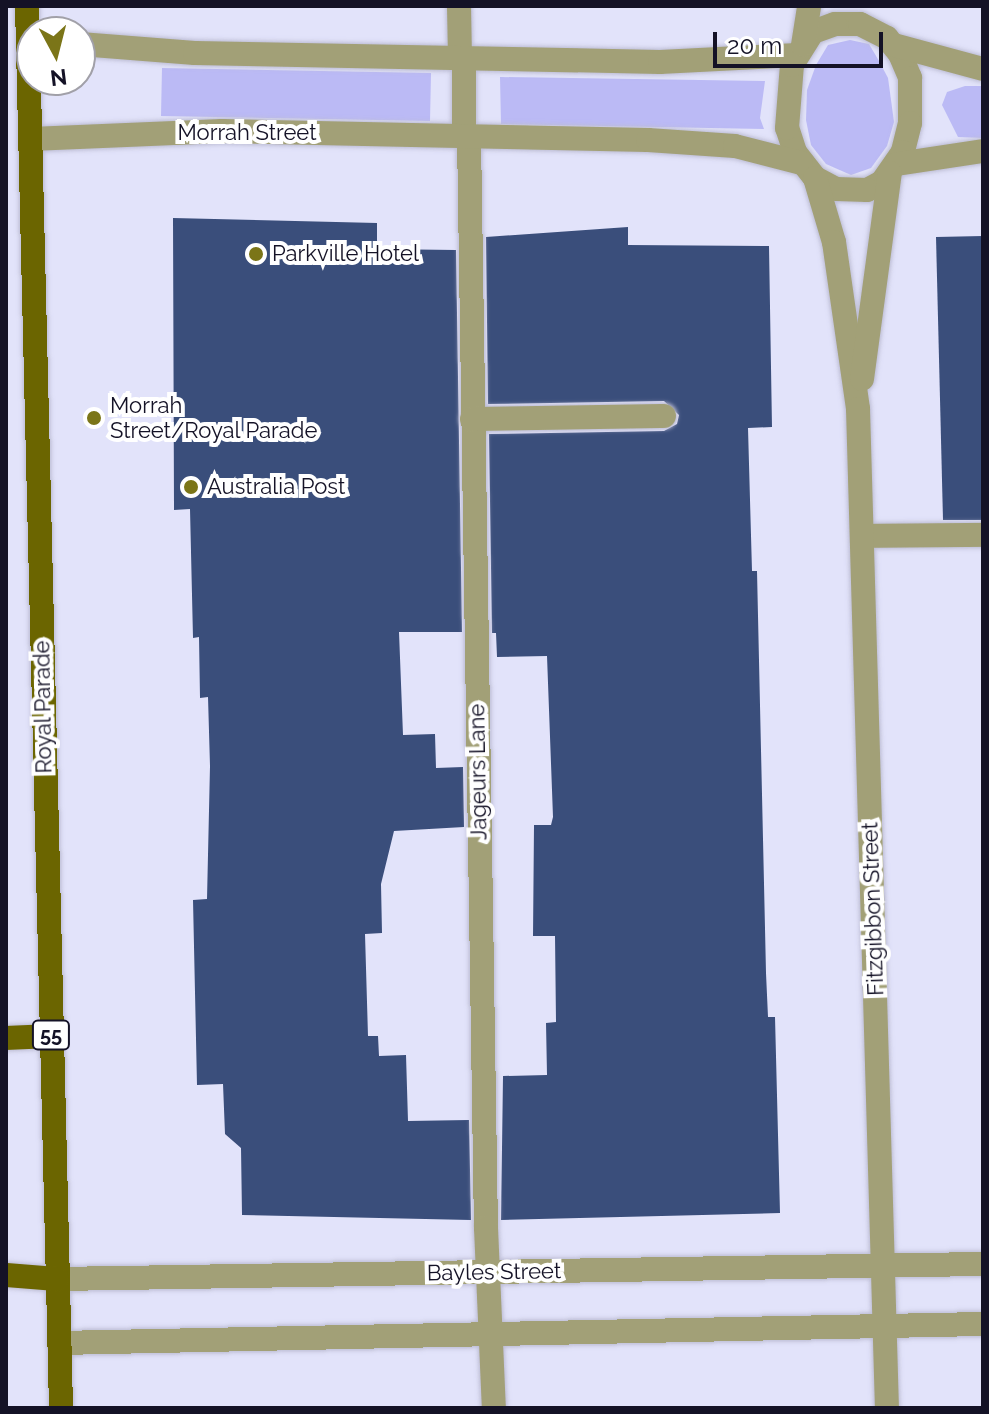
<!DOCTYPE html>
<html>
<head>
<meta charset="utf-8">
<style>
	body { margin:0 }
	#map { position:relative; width:989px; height:1414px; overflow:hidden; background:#e2e3fa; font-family:Raleway,sans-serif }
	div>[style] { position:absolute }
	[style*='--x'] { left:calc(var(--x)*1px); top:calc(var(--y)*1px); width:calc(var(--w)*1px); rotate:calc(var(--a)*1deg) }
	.green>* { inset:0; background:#bbbaf5 }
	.building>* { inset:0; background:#3a4e7b }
	.roads { filter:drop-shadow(0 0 2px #bdbdd4) drop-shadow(0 0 2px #bdbdd4) }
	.lane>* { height:24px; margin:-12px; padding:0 12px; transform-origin:12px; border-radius:12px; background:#a2a077 }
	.street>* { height:24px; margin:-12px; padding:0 12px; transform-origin:12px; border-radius:12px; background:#a2a077 }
	.primary>* { height:24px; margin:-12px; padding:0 12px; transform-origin:12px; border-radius:12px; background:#6b6500 }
	.dots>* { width:22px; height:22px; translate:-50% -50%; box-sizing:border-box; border:4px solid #fff; border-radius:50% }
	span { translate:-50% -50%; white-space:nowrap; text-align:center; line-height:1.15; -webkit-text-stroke:8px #fff; paint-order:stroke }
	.shield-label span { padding:2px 6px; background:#fff; border:2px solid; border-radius:6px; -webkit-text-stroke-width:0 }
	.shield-label { font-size:20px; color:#141226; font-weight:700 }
	.street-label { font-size:22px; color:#141226 }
	.poi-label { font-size:22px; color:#141226 }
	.left { translate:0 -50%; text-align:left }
	.frame { position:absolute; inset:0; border:8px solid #141226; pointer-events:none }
	.north { position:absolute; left:16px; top:16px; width:80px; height:80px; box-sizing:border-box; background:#fff; border:2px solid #a1a0a8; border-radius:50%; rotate:173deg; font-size:22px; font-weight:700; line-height:32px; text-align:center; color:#141226 }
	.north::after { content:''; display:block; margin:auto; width:28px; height:36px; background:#7b7518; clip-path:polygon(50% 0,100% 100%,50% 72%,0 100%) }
	.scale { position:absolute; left:713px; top:32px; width:170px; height:36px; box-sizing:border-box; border:4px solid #141226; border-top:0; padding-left:10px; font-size:24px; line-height:28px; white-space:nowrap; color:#141226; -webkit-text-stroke:6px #fff; paint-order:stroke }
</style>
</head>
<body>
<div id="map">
	<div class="green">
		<i style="clip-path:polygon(850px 40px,869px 44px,879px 61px,888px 78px,894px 122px,887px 146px,871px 168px,851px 175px,826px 164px,811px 145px,806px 120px,807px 90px,816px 65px,828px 45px)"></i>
		<i style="clip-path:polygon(162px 68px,431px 73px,430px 121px,161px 116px)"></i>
		<i style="clip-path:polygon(500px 77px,765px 81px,760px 118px,764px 129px,501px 124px)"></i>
		<i style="clip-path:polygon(965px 86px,983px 86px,983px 138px,958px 137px,942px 105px,947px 92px)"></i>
	</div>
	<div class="building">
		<i style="clip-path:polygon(173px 218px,377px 223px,377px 249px,456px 250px,462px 632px,399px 632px,403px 735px,435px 734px,436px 768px,463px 767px,464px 827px,394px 831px,381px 884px,382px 933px,365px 934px,368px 1036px,378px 1036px,379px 1056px,406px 1055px,408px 1121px,469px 1120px,471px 1220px,242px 1215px,241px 1148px,225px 1134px,223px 1084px,197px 1085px,193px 900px,207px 899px,210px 766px,208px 697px,200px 698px,199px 637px,193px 638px,190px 509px,174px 510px)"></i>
		<i style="clip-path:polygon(628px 227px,628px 245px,769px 246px,772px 427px,748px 428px,752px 571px,757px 571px,766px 973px,768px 1017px,775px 1017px,780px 1213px,501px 1220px,503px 1076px,547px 1075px,546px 1023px,556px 1022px,555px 936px,533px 936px,534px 825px,551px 825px,553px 817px,547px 656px,497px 657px,496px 633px,492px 633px,489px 434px,664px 431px,677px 424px,679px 415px,664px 401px,488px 404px,486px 237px)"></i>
		<i style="clip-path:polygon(983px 236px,983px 520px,943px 520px,936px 237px)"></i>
	</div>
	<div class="roads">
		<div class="lane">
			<i style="--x:459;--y:6;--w:52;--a:88.9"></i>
			<i style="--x:469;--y:136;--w:1092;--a:89.11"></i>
			<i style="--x:486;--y:1228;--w:180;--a:87.5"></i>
			<i style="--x:472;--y:419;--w:192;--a:-0.9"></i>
			<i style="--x:862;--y:536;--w:121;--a:-0.5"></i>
		</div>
		<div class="street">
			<i style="--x:835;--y:24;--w:25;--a:0"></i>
			<i style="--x:860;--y:24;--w:30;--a:27"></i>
			<i style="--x:887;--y:38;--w:21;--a:51"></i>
			<i style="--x:900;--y:54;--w:26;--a:67"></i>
			<i style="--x:910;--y:78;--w:45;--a:90"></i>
			<i style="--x:910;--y:123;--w:30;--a:104"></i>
			<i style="--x:903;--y:152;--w:37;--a:125"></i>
			<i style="--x:882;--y:182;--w:17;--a:152"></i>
			<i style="--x:867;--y:190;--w:31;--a:-178"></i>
			<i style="--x:836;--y:189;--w:24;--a:-152"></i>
			<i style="--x:815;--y:178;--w:33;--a:-128"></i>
			<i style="--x:795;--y:152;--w:25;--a:-108"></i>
			<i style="--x:787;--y:128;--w:63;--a:-85.5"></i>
			<i style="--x:792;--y:65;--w:39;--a:-58"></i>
			<i style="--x:813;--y:32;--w:23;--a:-20"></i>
			<i style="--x:80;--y:44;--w:115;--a:4.5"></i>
			<i style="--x:195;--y:53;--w:465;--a:1.1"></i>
			<i style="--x:660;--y:62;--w:137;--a:-2.9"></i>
			<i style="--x:803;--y:45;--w:39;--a:-81"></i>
			<i style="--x:894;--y:45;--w:92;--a:15.1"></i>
			<i style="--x:464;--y:136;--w:78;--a:-90"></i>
			<i style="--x:31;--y:139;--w:191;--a:-2.4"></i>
			<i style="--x:222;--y:131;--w:426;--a:1.2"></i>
			<i style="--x:648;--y:140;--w:87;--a:3.9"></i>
			<i style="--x:735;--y:146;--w:68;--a:14.4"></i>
			<i style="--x:897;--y:164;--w:87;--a:-8.6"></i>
			<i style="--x:815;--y:178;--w:67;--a:73.5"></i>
			<i style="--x:834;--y:242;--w:169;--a:81.8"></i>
			<i style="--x:858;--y:409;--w:999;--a:88.34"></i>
			<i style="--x:862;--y:379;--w:208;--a:-82.3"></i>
			<i style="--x:57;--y:1279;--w:926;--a:-0.93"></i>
			<i style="--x:59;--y:1343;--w:924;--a:-1.18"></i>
		</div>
		<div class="primary">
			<i style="--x:27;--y:6;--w:1402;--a:88.61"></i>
			<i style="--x:6;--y:1038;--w:45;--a:-2.5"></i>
			<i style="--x:6;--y:1275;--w:51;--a:4.5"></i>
		</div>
	</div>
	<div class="dots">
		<i style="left:256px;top:254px;background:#7b7518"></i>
		<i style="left:94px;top:418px;background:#7b7518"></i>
		<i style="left:191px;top:487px;background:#7b7518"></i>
	</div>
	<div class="shield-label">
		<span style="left:51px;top:1035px">55</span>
	</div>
	<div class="street-label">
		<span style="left:247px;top:133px">Morrah Street</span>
		<span style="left:43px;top:707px;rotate:-91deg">Royal Parade</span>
		<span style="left:478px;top:772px;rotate:-91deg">Jageurs Lane</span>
		<span style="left:873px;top:909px;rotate:-92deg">Fitzgibbon Street</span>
		<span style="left:494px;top:1272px;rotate:-1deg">Bayles Street</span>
	</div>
	<div class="poi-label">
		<span class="left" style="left:272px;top:254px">Parkville Hotel</span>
		<span class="left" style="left:110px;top:418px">Morrah<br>Street/Royal Parade</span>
		<span class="left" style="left:207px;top:487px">Australia Post</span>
	</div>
	<div class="frame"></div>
	<div class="north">N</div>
	<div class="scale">20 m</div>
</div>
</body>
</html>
